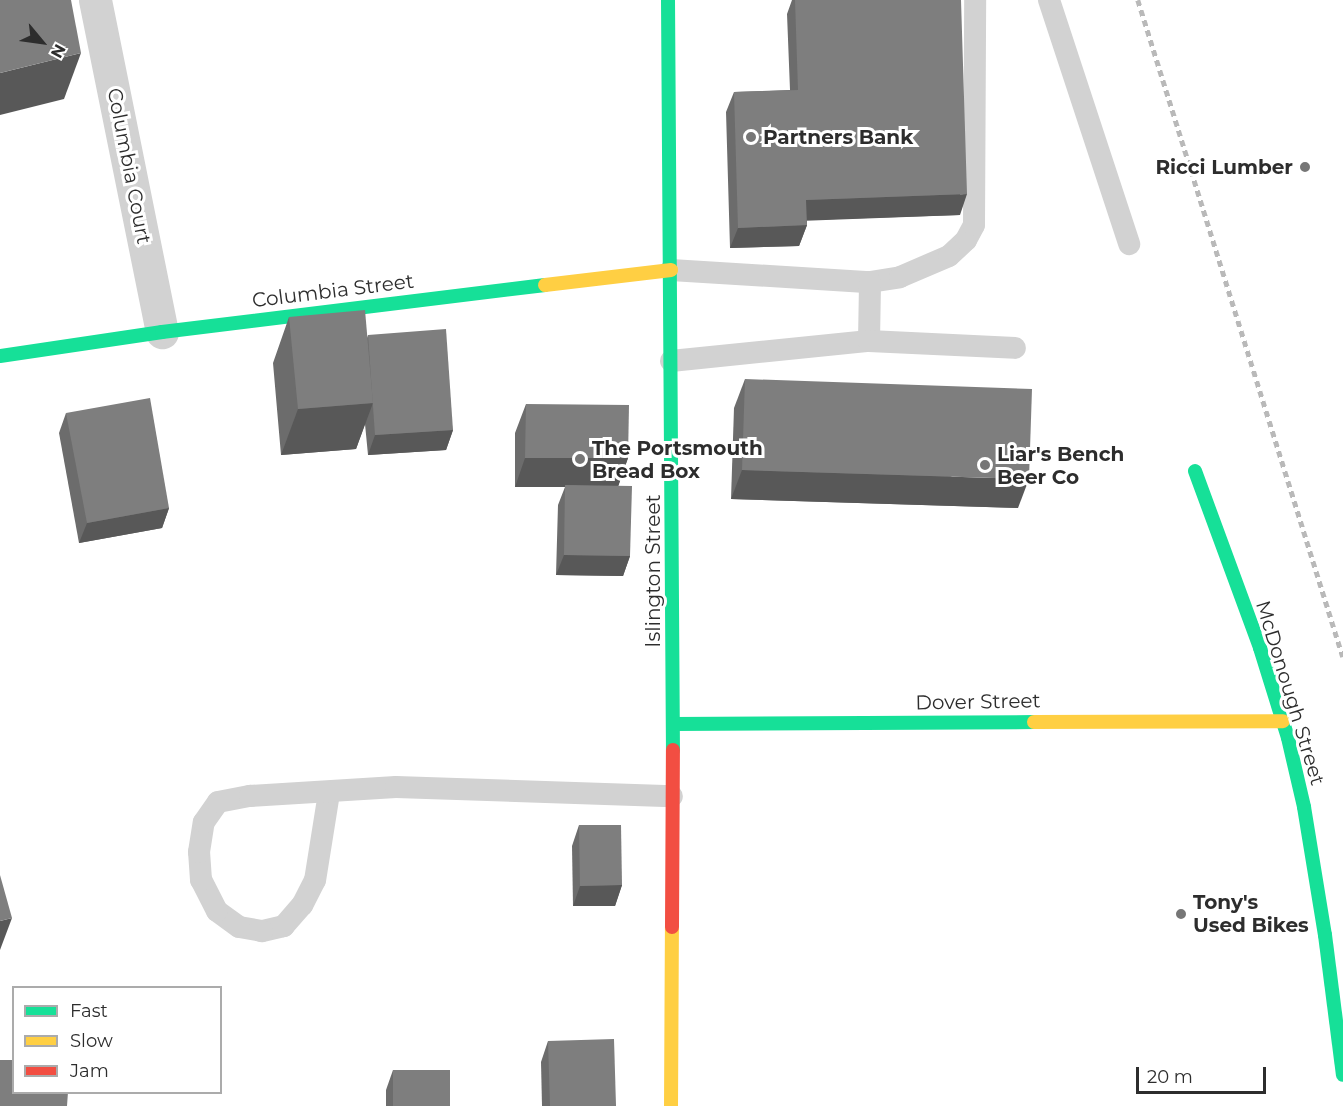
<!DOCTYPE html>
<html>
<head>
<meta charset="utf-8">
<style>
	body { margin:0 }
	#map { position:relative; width:1343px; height:1106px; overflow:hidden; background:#fff; font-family:Montserrat,sans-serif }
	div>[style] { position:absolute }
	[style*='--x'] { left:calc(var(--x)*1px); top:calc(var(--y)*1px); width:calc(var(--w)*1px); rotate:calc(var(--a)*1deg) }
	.lane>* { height:22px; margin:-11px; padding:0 11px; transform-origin:11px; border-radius:11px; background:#d2d2d2 }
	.street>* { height:33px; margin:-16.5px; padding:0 16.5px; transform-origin:16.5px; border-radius:16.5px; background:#d2d2d2 }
	.fast>* { height:14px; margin:-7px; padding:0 7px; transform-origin:7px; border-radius:7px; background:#16e098 }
	.slow>* { height:14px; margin:-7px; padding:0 7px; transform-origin:7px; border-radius:7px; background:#ffcf43 }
	.jam>* { height:14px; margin:-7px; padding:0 7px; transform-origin:7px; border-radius:7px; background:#f24e42 }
	.rail>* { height:4.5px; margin-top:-2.25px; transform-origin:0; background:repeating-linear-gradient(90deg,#b9b9b9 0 6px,transparent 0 10.5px) }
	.wall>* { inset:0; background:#6c6c6c }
	.shaded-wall>* { inset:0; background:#585858 }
	.building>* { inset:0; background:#7e7e7e }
	.dots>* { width:16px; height:16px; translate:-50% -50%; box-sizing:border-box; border:3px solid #fff; border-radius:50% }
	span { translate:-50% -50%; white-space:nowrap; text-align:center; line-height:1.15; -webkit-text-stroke:6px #fff; paint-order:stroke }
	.poi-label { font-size:20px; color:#2d2d2d; font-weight:700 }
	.left { translate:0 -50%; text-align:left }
	.right { translate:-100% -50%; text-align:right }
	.street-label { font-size:20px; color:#2d2d2d }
	.legend { position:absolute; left:12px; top:986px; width:210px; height:108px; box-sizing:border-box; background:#fff; border:2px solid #ababab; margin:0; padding:8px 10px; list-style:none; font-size:18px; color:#2d2d2d }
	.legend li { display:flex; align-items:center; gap:12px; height:30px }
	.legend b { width:30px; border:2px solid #ababab }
	.north { position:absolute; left:12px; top:12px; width:60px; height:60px; -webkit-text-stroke:4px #fff; paint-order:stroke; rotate:119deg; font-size:16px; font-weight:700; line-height:24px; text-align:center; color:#2d2d2d }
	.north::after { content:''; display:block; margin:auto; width:21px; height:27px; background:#2d2d2d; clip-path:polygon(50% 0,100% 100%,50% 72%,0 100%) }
	.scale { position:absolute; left:1136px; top:1067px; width:130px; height:27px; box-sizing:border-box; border:3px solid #2d2d2d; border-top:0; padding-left:8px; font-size:18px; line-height:21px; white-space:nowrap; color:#2d2d2d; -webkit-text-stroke:4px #fff; paint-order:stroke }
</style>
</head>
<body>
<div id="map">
	<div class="lane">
		<i style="--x:1049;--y:0;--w:257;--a:71.8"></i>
		<i style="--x:671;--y:270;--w:199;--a:3.5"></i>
		<i style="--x:870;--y:282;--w:30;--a:-9"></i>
		<i style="--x:900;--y:277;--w:53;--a:-23.2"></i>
		<i style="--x:949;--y:256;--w:23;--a:-43"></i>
		<i style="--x:966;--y:240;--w:17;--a:-62"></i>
		<i style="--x:974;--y:225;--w:225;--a:-89.7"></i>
		<i style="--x:869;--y:341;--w:59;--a:-89"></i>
		<i style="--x:671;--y:361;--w:199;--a:-5.8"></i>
		<i style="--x:869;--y:341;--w:146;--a:2.7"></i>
		<i style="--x:329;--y:793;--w:88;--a:99.1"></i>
		<i style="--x:315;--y:880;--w:28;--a:117"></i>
		<i style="--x:302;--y:905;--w:28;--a:131"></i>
		<i style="--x:284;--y:926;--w:23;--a:167"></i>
		<i style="--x:262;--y:931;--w:23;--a:-170"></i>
		<i style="--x:239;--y:927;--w:27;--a:-144"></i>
		<i style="--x:217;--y:911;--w:35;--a:-117"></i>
		<i style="--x:201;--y:880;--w:28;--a:-94"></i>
		<i style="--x:199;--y:852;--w:30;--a:-81"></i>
		<i style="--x:204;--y:822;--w:24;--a:-55"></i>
		<i style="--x:218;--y:802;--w:33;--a:-11"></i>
		<i style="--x:250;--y:796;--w:146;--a:-3.5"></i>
		<i style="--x:396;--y:787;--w:276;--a:1.9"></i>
	</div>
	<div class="street">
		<i style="--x:95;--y:0;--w:339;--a:78.6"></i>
	</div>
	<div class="fast">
		<i style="--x:668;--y:0;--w:750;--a:89.62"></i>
		<i style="--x:0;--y:356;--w:164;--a:-8.4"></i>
		<i style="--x:162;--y:332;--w:386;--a:-7"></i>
		<i style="--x:1195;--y:471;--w:189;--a:69.8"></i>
		<i style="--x:1260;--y:648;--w:94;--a:72.7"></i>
		<i style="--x:1288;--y:738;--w:71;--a:76.9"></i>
		<i style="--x:1304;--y:807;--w:130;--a:80.7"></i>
		<i style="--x:1325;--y:935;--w:141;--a:82.7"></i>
		<i style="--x:673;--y:724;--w:361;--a:-0.3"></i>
	</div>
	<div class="slow">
		<i style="--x:545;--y:285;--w:127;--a:-6.8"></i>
		<i style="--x:1034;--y:722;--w:249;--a:-0.2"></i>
		<i style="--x:671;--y:1106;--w:179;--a:-89.7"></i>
	</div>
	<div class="jam">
		<i style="--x:672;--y:927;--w:177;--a:-89.7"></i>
	</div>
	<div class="rail">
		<i style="--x:1138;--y:0;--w:688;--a:72.67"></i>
	</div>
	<div class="wall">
		<i style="clip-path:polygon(792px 0,961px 0,960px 215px,807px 220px,807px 225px,799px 246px,730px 248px,726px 112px,734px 92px,790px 90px,787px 14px)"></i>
		<i style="clip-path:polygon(289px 317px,367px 338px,368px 335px,453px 430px,446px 450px,368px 455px,365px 424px,356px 449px,281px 455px,273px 363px)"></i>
		<i style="clip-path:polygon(745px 379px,1018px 508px,731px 499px,734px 408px)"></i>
		<i style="clip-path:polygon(526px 404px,628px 458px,618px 486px,630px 556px,623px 576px,556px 575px,558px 505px,565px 487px,515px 487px,515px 433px)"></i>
		<i style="clip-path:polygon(66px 413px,169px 508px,162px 528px,79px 543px,59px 433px)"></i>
		<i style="clip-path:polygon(579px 825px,622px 885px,615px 906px,573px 906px,572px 846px)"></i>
		<i style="clip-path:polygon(548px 1041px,616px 1106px,542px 1106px,541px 1062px)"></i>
		<i style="clip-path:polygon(393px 1070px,450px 1106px,386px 1106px,386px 1090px)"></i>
	</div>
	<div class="shaded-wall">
		<i style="clip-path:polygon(81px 53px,64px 99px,0 115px,0 73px)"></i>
		<i style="clip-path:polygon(967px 194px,960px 215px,799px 221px,806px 200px)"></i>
		<i style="clip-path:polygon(807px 225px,799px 246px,730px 248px,738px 228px)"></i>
		<i style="clip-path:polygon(373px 403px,356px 449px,281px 455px,298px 409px)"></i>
		<i style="clip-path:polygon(453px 430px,446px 450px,368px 455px,375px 435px)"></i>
		<i style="clip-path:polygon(525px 458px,628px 458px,618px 487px,565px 485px,565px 487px,515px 487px)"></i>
		<i style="clip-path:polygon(742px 470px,1029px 479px,1018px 508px,731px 499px)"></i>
		<i style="clip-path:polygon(169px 508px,162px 528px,79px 543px,87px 523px)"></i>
		<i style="clip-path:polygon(564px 555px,630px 556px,623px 576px,556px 575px)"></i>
		<i style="clip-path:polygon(622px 885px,615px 906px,573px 906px,580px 886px)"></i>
		<i style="clip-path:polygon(12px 918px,0 950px,0 921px)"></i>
	</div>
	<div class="building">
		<i style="clip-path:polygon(0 0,71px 0,81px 53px,0 73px)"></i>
		<i style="clip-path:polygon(795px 0,961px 0,967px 194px,806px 200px,807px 225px,738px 228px,734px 92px,798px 90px)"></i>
		<i style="clip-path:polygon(365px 310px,373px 403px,298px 409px,289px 317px)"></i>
		<i style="clip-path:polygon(446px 329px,453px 430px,375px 435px,368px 335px)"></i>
		<i style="clip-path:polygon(745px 379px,1032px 389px,1029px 479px,742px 470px)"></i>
		<i style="clip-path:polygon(150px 398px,169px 508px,87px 523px,66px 413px)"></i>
		<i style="clip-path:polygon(526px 404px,629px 405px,628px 458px,525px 458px)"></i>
		<i style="clip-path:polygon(565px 485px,632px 486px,630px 556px,564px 555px)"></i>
		<i style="clip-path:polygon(579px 825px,621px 825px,622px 885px,580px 886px)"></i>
		<i style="clip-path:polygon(0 875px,12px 918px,0 921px)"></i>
		<i style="clip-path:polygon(614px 1039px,616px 1106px,550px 1106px,548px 1041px)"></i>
		<i style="clip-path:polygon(0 1060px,14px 1060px,14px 1092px,68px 1092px,67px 1106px,0 1106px)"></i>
		<i style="clip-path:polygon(393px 1070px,450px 1070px,450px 1106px,393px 1106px)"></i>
	</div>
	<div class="dots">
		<i style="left:751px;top:137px;background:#767676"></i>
		<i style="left:1305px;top:167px;background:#767676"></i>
		<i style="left:580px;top:459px;background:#767676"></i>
		<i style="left:985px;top:465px;background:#767676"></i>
		<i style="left:1181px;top:914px;background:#767676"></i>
	</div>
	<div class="poi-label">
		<span class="left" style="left:763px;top:137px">Partners Bank</span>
		<span class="right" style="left:1293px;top:167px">Ricci Lumber</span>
		<span class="left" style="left:592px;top:460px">The Portsmouth<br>Bread Box</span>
		<span class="left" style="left:997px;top:466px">Liar's Bench<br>Beer Co</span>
		<span class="left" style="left:1193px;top:914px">Tony's<br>Used Bikes</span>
	</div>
	<div class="street-label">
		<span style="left:129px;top:166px;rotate:79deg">Columbia Court</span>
		<span style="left:333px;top:291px;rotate:-7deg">Columbia Street</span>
		<span style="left:653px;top:571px;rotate:-90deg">Islington Street</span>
		<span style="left:1290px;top:693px;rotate:73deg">McDonough Street</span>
		<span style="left:978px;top:702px;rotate:-1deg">Dover Street</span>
	</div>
	<ul class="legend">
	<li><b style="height:8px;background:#16e098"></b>Fast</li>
	<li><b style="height:8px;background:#ffcf43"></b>Slow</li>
	<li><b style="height:8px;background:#f24e42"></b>Jam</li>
	</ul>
	<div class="north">N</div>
	<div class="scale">20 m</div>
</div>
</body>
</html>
